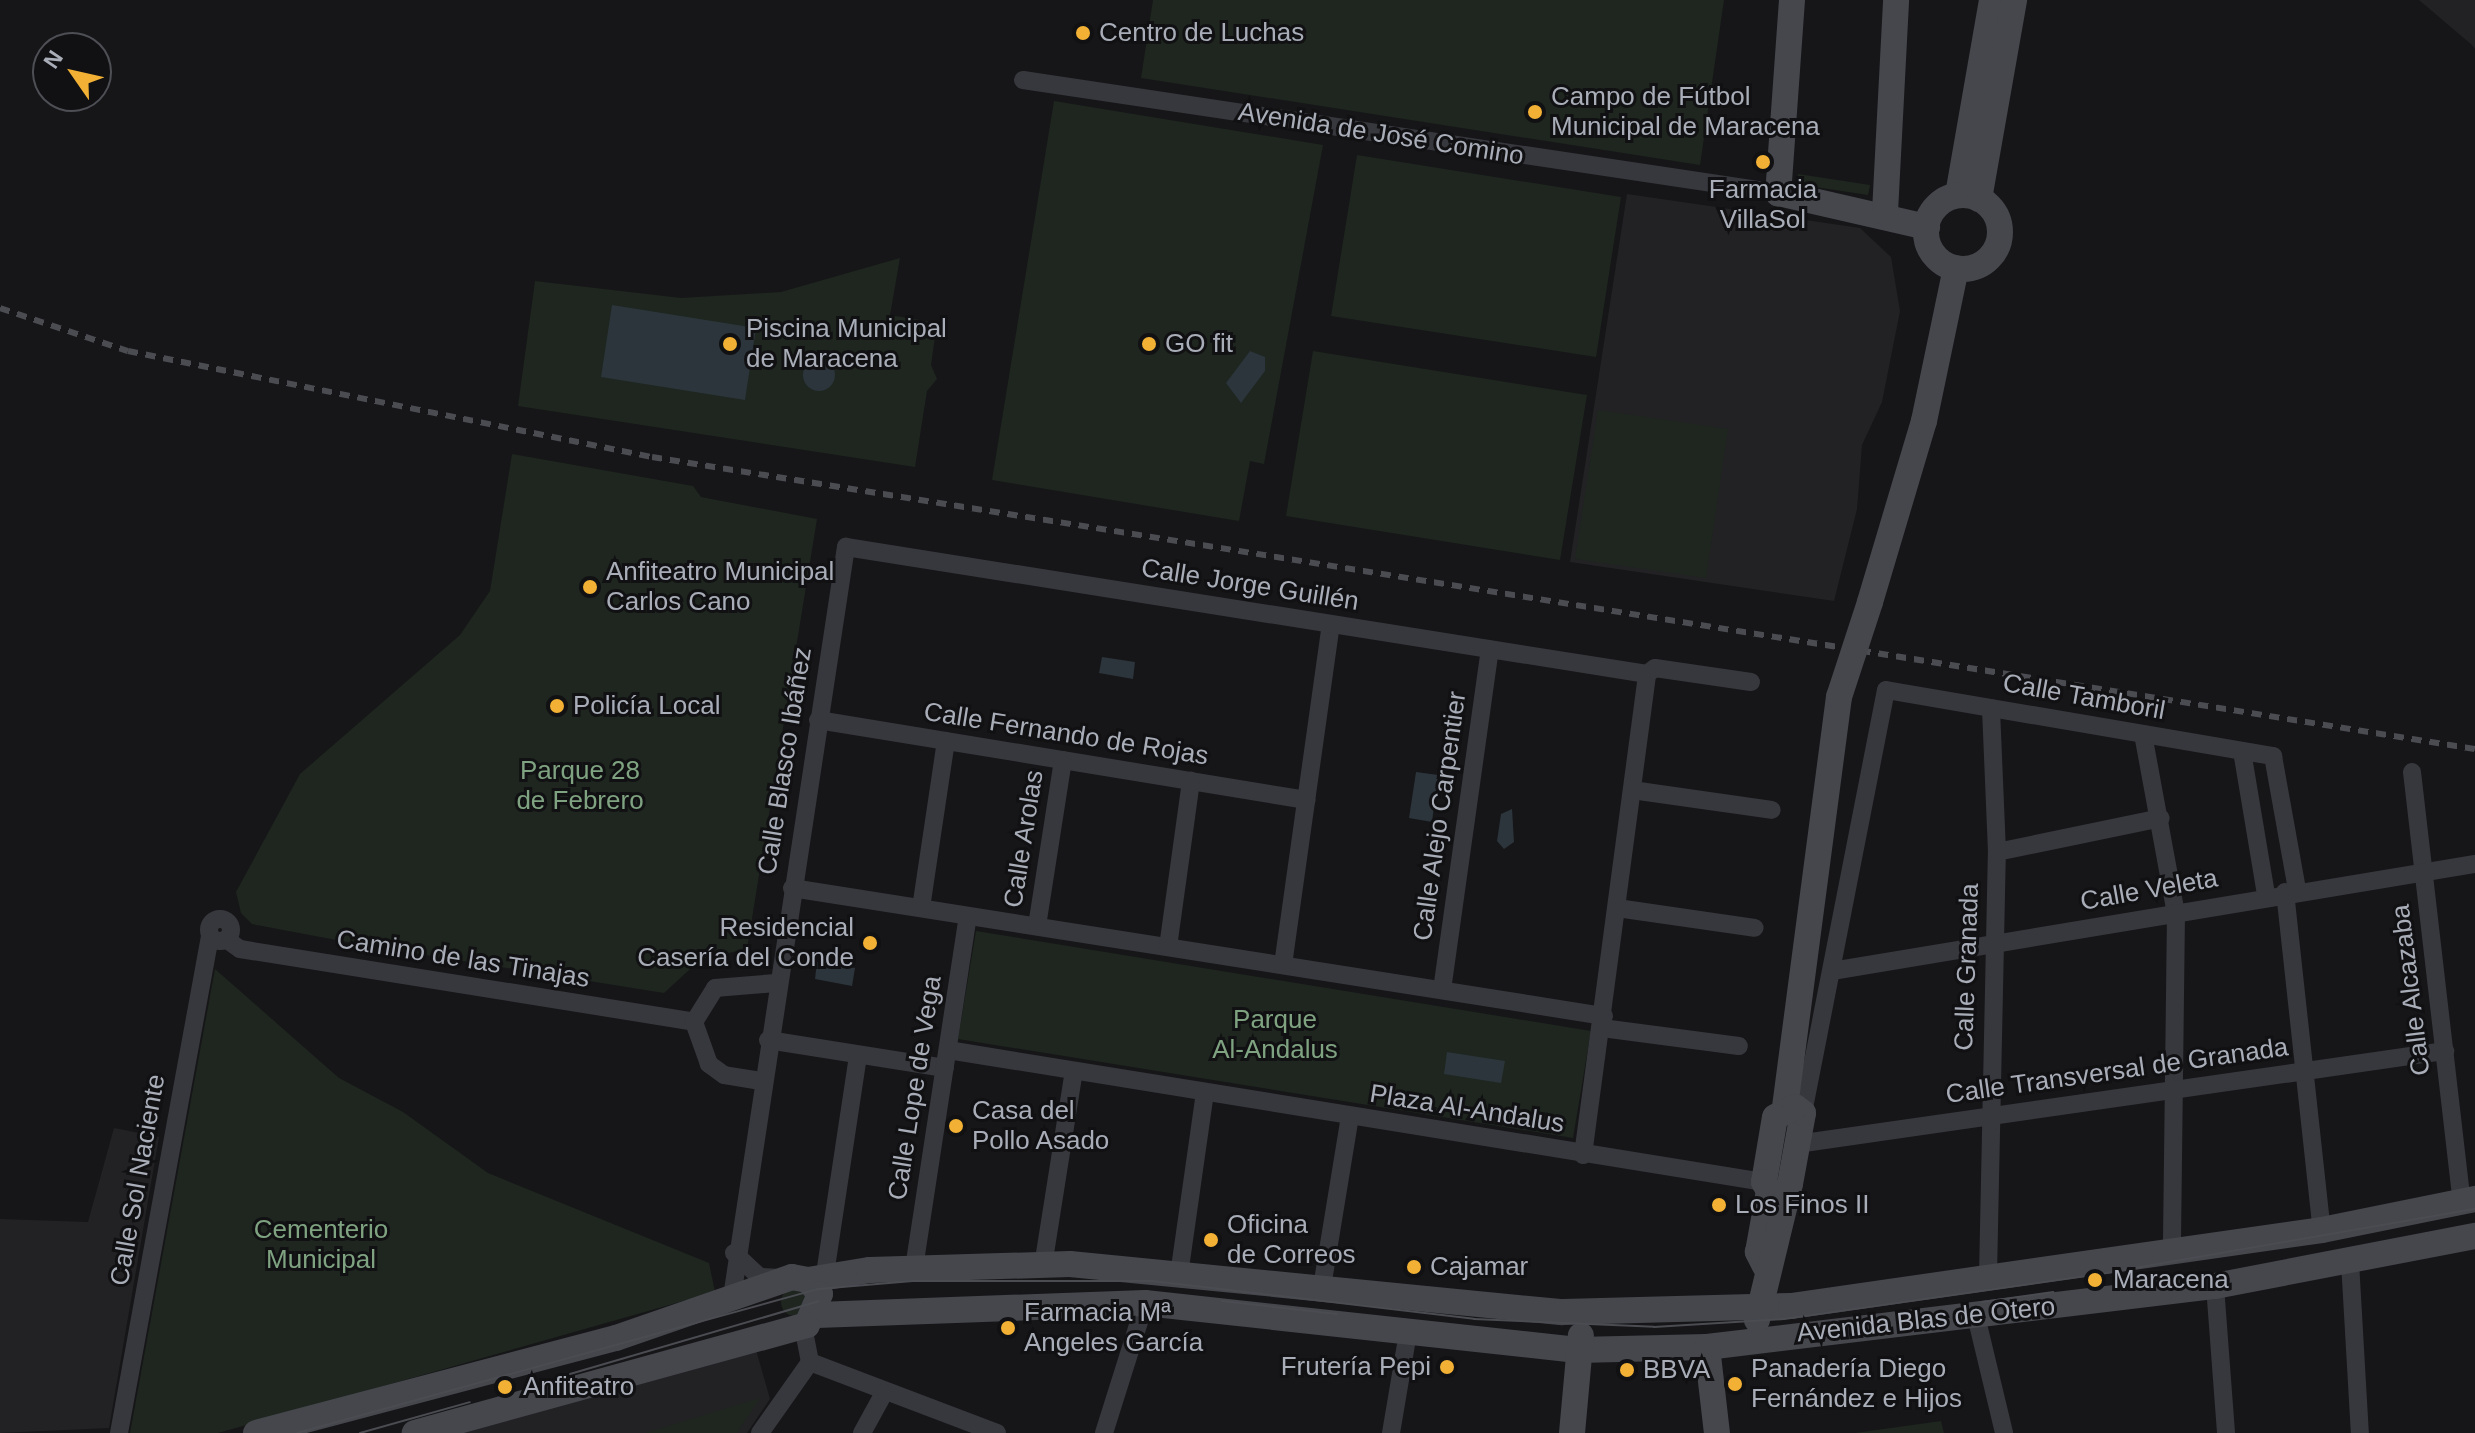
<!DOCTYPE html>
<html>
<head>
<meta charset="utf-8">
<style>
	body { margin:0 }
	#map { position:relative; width:2475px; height:1433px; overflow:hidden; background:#161618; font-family:Helvetica,sans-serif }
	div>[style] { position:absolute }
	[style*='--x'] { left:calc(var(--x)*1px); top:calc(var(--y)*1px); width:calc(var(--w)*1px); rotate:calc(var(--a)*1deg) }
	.built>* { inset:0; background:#222225 }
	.green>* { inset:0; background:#1e261f }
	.round { border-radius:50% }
	.water>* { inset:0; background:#2c353c }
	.street>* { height:18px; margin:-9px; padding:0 9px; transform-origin:9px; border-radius:9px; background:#37383d }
	.street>.ring { margin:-9px; padding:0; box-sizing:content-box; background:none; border:18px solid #37383d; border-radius:50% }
	.secondary>* { height:26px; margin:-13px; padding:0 13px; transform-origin:13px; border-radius:13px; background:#45474d }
	.secondary>.ring { margin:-13px; padding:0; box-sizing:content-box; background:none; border:26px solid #45474d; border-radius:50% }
	.tram>* { height:2px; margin:-1px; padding:0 1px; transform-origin:1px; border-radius:1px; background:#4a4c52 }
	.rail>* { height:6px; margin-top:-3px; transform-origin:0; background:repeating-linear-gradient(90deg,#4a4c52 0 10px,transparent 0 18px) }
	.secondary-bridge>* { height:26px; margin:-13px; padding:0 13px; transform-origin:13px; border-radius:13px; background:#45474d }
	.dots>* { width:22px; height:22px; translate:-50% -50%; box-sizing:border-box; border:4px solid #111113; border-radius:50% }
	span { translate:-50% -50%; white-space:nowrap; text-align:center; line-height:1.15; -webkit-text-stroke:6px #111113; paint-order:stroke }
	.poi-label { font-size:26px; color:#a8adb8 }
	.left { translate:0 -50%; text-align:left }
	.right { translate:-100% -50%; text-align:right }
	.street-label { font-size:26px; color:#a8adb8 }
	.park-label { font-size:26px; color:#7fa381 }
	.north { position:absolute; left:32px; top:32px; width:80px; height:80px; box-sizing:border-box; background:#111113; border:2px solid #4d4f55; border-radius:50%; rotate:304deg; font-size:22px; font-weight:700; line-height:32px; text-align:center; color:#a8adb8 }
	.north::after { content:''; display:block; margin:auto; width:28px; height:36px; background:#f2b134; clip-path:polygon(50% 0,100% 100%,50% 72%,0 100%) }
</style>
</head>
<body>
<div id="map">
	<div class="built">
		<i style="clip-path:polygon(2419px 0,2475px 0,2475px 49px,2472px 45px)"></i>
		<i style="clip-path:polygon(1627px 194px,1860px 228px,1891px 257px,1900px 311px,1882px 402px,1862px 445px,1857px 509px,1834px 601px,1570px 562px)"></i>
		<i style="clip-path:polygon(114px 1128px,159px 1137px,109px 1428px,0 1433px,0 1219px,88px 1222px)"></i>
		<i style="clip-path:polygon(756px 1350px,770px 1399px,747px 1433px,438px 1433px)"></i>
	</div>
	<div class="green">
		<i style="clip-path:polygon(1153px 0,1724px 0,1700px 165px,1141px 78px)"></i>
		<i style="clip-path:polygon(1054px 101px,1323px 145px,1264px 464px,1250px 461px,1239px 521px,992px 480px)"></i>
		<i style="clip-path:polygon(1357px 155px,1621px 197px,1596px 357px,1331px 316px)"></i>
		<i style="clip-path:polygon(1798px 174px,1870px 185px,1868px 195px,1796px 184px)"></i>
		<i style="clip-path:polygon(900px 258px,890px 315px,937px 323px,931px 365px,937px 379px,927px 391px,915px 467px,518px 406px,535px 281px,681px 298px,781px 292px)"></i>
		<i style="clip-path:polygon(1313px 351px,1587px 395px,1560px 560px,1286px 516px)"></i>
		<i style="clip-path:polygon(1598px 410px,1728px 429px,1706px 578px,1575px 559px)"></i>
		<i style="clip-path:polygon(512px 454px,693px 486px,701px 497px,817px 519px,747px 949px,701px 959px,664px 993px,363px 945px,252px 924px,241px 913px,236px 892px,300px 774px,460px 635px,490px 591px)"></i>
		<i style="clip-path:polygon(976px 931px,1591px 1031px,1573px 1138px,958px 1039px)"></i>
		<i style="clip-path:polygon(215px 969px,339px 1078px,403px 1112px,488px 1173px,709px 1263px,715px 1292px,218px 1433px,130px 1433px)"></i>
		<i class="round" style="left:781px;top:1288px;width:28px;height:28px"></i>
		<i style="clip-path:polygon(760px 1398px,737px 1433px,645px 1433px)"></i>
		<i style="clip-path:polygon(1941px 1421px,1944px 1433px,1855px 1433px)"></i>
	</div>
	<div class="water">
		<i style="clip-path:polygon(612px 305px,756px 328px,745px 400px,601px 377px)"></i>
		<i style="clip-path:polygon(1250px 351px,1265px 357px,1265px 371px,1241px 403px,1226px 383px)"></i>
		<i class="round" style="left:803px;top:359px;width:32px;height:32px"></i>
		<i style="clip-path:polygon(1102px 657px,1135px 662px,1133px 679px,1099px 673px)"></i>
		<i style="clip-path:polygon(1416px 772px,1438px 775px,1432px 822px,1409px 818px)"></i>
		<i style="clip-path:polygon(1512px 809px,1514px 842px,1504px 849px,1497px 841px,1501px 814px)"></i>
		<i style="clip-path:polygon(817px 962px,855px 968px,852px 986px,815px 979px)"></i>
		<i style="clip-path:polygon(1447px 1052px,1505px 1061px,1501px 1083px,1444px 1074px)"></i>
	</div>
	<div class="street">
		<i style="--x:1023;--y:80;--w:763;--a:8.51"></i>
		<i style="--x:1647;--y:674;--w:10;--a:-37"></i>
		<i style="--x:1655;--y:668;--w:97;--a:8.3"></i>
		<i style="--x:818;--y:720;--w:495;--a:9.3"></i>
		<i style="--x:2143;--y:734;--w:182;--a:79.6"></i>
		<i style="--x:2176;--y:913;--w:334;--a:90.7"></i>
		<i style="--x:2242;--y:751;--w:146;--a:80.5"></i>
		<i style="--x:2412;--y:772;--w:434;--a:83.4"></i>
		<i style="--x:1632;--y:790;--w:141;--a:8.1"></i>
		<i style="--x:1997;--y:852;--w:167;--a:-11.7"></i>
		<i style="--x:792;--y:888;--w:822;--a:8.96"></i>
		<i style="--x:2285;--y:892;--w:340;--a:83.8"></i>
		<i style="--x:921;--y:908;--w:169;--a:-81.5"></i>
		<i style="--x:1617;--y:908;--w:139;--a:8.2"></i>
		<i class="ring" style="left:209px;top:919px;width:4px;height:4px"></i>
		<i style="--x:1037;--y:926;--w:168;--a:-81.1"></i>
		<i style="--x:226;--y:939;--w:17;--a:36"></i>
		<i style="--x:240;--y:949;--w:460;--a:9.1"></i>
		<i style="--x:1168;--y:947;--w:168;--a:-82.1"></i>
		<i style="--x:1283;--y:965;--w:343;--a:-82"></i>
		<i style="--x:1832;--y:971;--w:652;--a:-9.45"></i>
		<i style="--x:1442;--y:990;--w:344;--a:-82"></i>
		<i style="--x:1602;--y:1028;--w:138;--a:7.5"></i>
		<i style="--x:768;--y:1040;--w:179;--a:9"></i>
		<i style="--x:948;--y:1050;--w:827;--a:9.19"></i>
		<i style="--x:761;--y:1081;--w:37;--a:-171"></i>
		<i style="--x:724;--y:1075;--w:19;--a:-144"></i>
		<i style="--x:709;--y:1064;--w:45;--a:-109.7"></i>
		<i style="--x:694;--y:1022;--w:40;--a:-58"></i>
		<i style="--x:715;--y:988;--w:61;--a:-4.7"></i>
		<i style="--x:1803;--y:1113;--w:431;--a:-78.9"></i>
		<i style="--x:1886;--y:690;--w:393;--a:9.7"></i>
		<i style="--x:2273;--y:756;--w:135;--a:79.8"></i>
		<i style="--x:1797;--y:1144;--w:655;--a:-8.17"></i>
		<i style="--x:1583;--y:1155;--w:485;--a:-82.4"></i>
		<i style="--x:734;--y:1253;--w:35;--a:43"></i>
		<i style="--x:760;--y:1277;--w:20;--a:3"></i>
		<i style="--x:2350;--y:1262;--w:171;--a:86.7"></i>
		<i style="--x:1043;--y:1266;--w:197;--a:-81"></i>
		<i style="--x:914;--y:1268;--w:356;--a:-81.3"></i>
		<i style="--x:825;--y:1274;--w:221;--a:-81.4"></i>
		<i style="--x:1179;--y:1275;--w:185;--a:-81.9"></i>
		<i style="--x:1988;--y:1276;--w:424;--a:-88.8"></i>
		<i style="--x:1997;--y:852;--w:144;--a:-92.4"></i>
		<i style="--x:2215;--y:1286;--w:147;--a:85.7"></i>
		<i style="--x:1322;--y:1287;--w:173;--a:-80.7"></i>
		<i style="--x:732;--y:1297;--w:759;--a:-81.36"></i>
		<i style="--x:846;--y:547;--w:811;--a:9.01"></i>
		<i style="--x:1976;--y:1316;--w:120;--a:76.5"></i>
		<i style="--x:810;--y:1362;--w:200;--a:20.8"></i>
		<i style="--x:119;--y:1433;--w:505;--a:-79.62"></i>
		<i style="--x:760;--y:1433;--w:87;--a:-54.8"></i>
		<i style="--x:810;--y:1362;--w:37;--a:-101"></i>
		<i style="--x:862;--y:1433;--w:46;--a:-61.2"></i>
		<i style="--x:1104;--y:1433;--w:136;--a:-72.5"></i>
		<i style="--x:1391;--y:1433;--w:101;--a:-80.4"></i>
	</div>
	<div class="secondary">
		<i style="--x:1792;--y:0;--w:194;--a:94.1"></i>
		<i style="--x:1778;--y:193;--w:153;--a:12.9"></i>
		<i style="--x:1958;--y:195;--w:198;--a:-80.1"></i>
		<i class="ring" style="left:1926px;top:195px;width:48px;height:48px"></i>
		<i style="--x:1979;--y:199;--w:202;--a:-80"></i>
		<i style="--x:1885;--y:212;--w:212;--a:-87"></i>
		<i style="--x:1870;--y:602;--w:189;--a:-73.4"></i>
		<i style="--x:1924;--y:421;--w:156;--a:-78.2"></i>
		<i style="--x:1785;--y:1107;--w:414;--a:-82.5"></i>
		<i style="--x:1765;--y:1266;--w:16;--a:-117"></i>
		<i style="--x:1758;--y:1252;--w:62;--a:-79.8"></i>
		<i style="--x:808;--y:1280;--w:63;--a:-9.2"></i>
		<i style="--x:870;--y:1270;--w:200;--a:-1.7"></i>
		<i style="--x:1070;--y:1264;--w:495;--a:5.6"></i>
		<i style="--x:1563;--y:1312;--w:228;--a:-1.5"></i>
		<i style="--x:1791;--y:1306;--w:536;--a:-8.15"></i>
		<i style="--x:2322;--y:1230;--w:156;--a:-11.5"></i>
		<i style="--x:817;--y:1315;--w:328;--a:-2.1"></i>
		<i style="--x:1145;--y:1303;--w:435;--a:6.2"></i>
		<i style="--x:1577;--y:1350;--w:130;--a:-1.3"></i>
		<i style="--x:1707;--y:1347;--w:512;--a:-6.85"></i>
		<i style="--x:2215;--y:1286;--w:265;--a:-10.9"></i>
		<i style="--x:1757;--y:1320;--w:140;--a:-76.4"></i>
		<i style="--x:1790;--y:1184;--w:72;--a:-79.6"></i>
		<i style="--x:1803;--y:1113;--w:10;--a:-143"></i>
		<i style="--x:1795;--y:1107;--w:22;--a:153"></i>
		<i style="--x:1775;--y:1117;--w:66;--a:99.6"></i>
		<i style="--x:1764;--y:1182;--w:10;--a:61"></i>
		<i style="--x:1707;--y:1347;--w:87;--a:83.4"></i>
		<i style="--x:256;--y:1433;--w:372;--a:-14.8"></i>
		<i style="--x:616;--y:1338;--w:186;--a:-19.1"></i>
		<i style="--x:792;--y:1277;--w:16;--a:11"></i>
		<i style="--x:808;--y:1280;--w:18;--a:49"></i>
		<i style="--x:820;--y:1294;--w:34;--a:113"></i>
		<i style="--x:807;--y:1325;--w:407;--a:164.6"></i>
		<i style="--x:1572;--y:1433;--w:98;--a:-84.8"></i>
	</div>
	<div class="tram">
		<i style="--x:1222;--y:1301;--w:116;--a:6.4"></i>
		<i style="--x:1982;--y:1302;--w:72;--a:-8"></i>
		<i style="--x:570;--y:1374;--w:259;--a:-16.3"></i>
		<i style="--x:297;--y:1433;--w:541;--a:-15.45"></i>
		<i style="--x:818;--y:1289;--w:95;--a:-4.8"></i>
		<i style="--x:913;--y:1281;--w:239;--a:0"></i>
		<i style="--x:1152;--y:1281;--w:324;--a:6.7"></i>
		<i style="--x:1474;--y:1319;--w:180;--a:2.5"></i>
		<i style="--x:1654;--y:1327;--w:130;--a:-3.5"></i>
		<i style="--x:1784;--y:1319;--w:314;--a:-8.1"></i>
		<i style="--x:2095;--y:1275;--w:386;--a:-9.9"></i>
		<i style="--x:360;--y:1433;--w:114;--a:-15.7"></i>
	</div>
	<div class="rail">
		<i style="--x:0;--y:308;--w:135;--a:18.6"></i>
		<i style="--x:128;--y:351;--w:535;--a:11.44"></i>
		<i style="--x:652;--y:457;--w:1846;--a:9.1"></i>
	</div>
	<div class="secondary-bridge">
		<i style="--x:1839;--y:697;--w:100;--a:-71.9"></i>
	</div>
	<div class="dots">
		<i style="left:1083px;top:33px;background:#f2b134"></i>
		<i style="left:1535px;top:112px;background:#f2b134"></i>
		<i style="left:1763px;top:162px;background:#f2b134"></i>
		<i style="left:730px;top:344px;background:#f2b134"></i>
		<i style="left:1149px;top:344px;background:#f2b134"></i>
		<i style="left:590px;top:587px;background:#f2b134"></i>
		<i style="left:557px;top:706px;background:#f2b134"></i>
		<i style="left:870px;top:943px;background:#f2b134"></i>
		<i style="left:956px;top:1126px;background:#f2b134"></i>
		<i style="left:1719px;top:1205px;background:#f2b134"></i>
		<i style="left:1211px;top:1240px;background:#f2b134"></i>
		<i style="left:1414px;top:1267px;background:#f2b134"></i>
		<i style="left:2095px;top:1280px;background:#f2b134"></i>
		<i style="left:1008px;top:1328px;background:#f2b134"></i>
		<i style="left:1447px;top:1367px;background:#f2b134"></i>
		<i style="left:1627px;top:1370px;background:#f2b134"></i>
		<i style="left:1735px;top:1384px;background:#f2b134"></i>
		<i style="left:505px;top:1387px;background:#f2b134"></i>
	</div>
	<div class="poi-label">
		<span class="left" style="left:1099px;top:33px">Centro de Luchas</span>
		<span class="left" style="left:1551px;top:112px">Campo de Fútbol<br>Municipal de Maracena</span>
		<span style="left:1763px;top:205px">Farmacia<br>VillaSol</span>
		<span class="left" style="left:746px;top:344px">Piscina Municipal<br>de Maracena</span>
		<span class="left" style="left:1165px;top:344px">GO fit</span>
		<span class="left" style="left:606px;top:587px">Anfiteatro Municipal<br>Carlos Cano</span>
		<span class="left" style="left:573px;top:706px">Policía Local</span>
		<span class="right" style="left:854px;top:943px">Residencial<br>Casería del Conde</span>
		<span class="left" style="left:972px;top:1126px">Casa del<br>Pollo Asado</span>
		<span class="left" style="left:1735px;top:1205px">Los Finos II</span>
		<span class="left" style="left:1227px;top:1240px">Oficina<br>de Correos</span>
		<span class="left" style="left:1430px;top:1267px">Cajamar</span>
		<span class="left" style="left:2113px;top:1280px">Maracena</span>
		<span class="left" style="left:1024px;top:1328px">Farmacia Mª<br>Angeles García</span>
		<span class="right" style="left:1431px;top:1367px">Frutería Pepi</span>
		<span class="left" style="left:1751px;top:1384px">Panadería Diego<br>Fernández e Hijos</span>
		<span class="left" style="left:1643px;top:1370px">BBVA</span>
		<span class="left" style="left:523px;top:1387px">Anfiteatro</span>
	</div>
	<div class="street-label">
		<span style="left:1381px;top:134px;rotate:9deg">Avenida de José Comino</span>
		<span style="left:1250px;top:585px;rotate:9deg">Calle Jorge Guillén</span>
		<span style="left:2084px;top:697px;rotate:10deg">Calle Tamboril</span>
		<span style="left:1066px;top:734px;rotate:9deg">Calle Fernando de Rojas</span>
		<span style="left:785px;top:761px;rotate:-81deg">Calle Blasco Ibáñez</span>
		<span style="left:1440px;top:816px;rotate:-82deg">Calle Alejo Carpentier</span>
		<span style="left:1024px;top:839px;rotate:-81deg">Calle Arolas</span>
		<span style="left:2149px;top:890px;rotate:-10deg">Calle Veleta</span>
		<span style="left:463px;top:959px;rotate:9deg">Camino de las Tinajas</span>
		<span style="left:1967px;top:967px;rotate:-88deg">Calle Granada</span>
		<span style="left:2411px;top:990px;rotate:-97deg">Calle Alcazaba</span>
		<span style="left:2117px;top:1071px;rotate:-8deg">Calle Transversal de Granada</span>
		<span style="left:915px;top:1088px;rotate:-81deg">Calle Lope de Vega</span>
		<span style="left:1467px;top:1109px;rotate:9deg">Plaza Al-Andalus</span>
		<span style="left:138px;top:1180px;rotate:-80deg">Calle Sol Naciente</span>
		<span style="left:1926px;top:1320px;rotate:-6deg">Avenida Blas de Otero</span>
	</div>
	<div class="park-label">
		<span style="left:580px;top:786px">Parque 28<br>de Febrero</span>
		<span style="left:1275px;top:1035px">Parque<br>Al-Andalus</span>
		<span style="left:321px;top:1245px">Cementerio<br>Municipal</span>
	</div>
	<div class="north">N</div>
</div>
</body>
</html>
